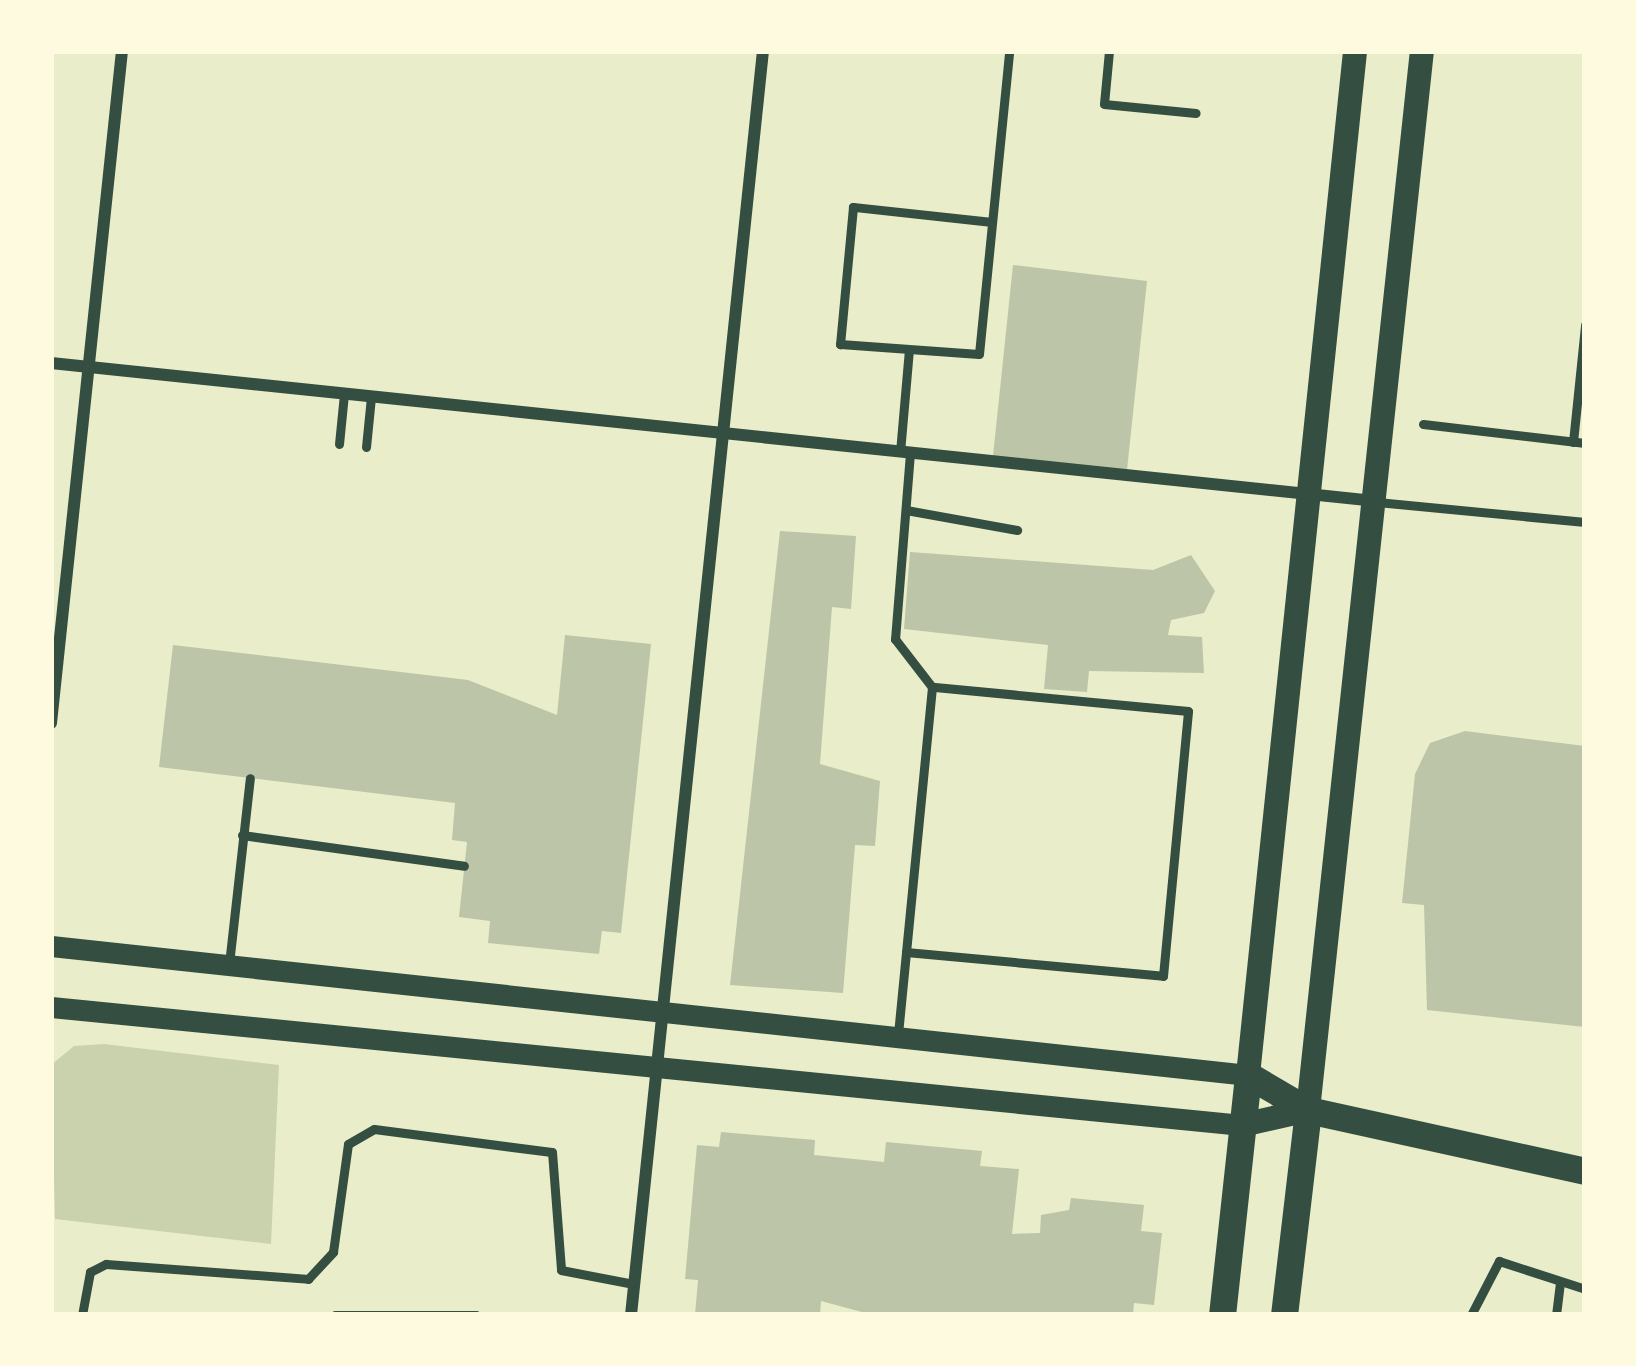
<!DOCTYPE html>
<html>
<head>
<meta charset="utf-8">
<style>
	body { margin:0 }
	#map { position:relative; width:1636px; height:1366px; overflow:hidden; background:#e9edc9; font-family:Barlow,sans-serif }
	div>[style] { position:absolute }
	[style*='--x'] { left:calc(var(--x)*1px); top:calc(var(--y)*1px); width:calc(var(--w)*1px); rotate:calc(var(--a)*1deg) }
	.green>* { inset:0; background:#cad2ad }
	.building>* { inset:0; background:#bcc5a7 }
	.service>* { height:9px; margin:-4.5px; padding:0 4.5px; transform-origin:4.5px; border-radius:4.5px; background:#344e41 }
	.minor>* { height:12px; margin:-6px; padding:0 6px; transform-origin:6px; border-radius:6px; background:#344e41 }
	.tertiary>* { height:21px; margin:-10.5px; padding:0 10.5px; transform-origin:10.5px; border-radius:10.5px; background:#344e41 }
	.secondary>* { height:24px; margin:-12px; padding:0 12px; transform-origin:12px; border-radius:12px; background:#344e41 }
	.primary>* { height:27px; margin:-13.5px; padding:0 13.5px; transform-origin:13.5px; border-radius:13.5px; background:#344e41 }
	span { translate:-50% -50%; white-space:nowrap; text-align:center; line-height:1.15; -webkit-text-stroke:10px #fefae0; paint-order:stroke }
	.frame { position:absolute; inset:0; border:54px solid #fefae0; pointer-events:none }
</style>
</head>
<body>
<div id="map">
	<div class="green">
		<i style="clip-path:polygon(104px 1044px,279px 1065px,271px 1244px,55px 1219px,51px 1065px,74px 1046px)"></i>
	</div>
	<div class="building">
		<i style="clip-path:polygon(1013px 265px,1147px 281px,1127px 470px,993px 456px)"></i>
		<i style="clip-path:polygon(780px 531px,856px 536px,851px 609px,832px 607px,820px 764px,880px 781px,875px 846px,855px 845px,843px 993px,730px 985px)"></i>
		<i style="clip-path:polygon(910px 552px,1153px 570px,1191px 555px,1215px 591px,1204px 613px,1171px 620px,1168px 635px,1202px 637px,1204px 673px,1089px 671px,1087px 692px,1044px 689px,1048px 645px,904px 629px)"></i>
		<i style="clip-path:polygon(565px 635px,651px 644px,621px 933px,602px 931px,599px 954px,488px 943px,490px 921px,459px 917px,467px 842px,452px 840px,455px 803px,159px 767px,173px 645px,468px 680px,557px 715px)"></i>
		<i style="clip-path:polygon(1465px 731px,1585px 746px,1585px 1027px,1427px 1010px,1424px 905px,1402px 903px,1415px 774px,1430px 743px)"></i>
		<i style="clip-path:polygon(721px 1132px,815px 1140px,814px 1155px,884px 1162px,886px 1142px,982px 1151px,980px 1166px,1019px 1169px,1012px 1234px,1040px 1233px,1041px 1215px,1069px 1210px,1071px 1198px,1144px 1205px,1141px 1231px,1162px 1233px,1154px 1305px,1134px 1303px,1133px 1315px,873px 1315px,821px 1301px,820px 1315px,695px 1315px,698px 1280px,685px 1279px,697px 1145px,719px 1147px)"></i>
	</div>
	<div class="service">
		<i style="--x:1109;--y:51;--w:53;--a:95.4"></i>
		<i style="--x:1104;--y:104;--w:92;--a:5.6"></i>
		<i style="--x:992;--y:222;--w:140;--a:-173.8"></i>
		<i style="--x:853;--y:207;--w:138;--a:95.4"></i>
		<i style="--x:840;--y:344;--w:139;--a:4.1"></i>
		<i style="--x:979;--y:354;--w:304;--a:-84.3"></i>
		<i style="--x:1423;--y:424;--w:163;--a:6.7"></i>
		<i style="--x:1573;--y:442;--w:118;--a:-84.1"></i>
		<i style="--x:339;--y:444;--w:50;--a:-84.3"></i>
		<i style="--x:366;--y:447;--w:50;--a:-84.3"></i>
		<i style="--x:900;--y:452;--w:102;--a:-85"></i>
		<i style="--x:910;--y:453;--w:187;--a:94.6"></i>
		<i style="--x:895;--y:639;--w:61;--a:52.4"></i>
		<i style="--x:1377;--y:502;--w:209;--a:5.5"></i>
		<i style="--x:906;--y:510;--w:113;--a:10.2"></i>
		<i style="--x:242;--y:835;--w:224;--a:7.9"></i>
		<i style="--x:229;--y:964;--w:187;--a:-83.6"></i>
		<i style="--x:898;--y:1034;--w:82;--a:-84.4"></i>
		<i style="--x:906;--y:952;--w:258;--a:5.3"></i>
		<i style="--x:1163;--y:976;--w:266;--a:-84.6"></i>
		<i style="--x:1188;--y:711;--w:257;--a:-174.6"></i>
		<i style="--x:932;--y:687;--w:266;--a:95.6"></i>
		<i style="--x:82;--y:1315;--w:44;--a:-79.5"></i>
		<i style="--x:90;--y:1272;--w:18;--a:-27"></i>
		<i style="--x:106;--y:1264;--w:203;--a:4.2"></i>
		<i style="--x:308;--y:1279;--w:37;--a:-47"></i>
		<i style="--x:333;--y:1252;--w:109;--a:-82.1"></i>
		<i style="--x:348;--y:1144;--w:30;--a:-30"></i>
		<i style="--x:374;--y:1129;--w:179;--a:7.4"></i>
		<i style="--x:552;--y:1152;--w:118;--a:85.6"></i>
		<i style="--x:561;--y:1270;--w:74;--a:10.9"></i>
		<i style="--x:335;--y:1315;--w:141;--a:0"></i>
		<i style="--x:1471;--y:1315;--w:61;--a:-62.6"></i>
		<i style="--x:1499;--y:1261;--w:90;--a:18"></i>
		<i style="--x:1556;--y:1315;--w:31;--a:-83"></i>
	</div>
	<div class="minor">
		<i style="--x:51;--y:363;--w:1330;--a:5.95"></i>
		<i style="--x:51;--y:723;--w:676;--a:-83.97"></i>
		<i style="--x:631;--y:1315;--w:1271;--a:-84.04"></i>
	</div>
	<div class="tertiary">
		<i style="--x:51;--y:946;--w:1204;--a:6.15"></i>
		<i style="--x:51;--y:1007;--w:1197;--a:5.66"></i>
	</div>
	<div class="secondary">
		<i style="--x:1248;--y:1075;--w:1030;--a:-84.03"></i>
		<i style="--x:1242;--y:1125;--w:68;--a:-12.8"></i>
		<i style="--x:1308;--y:1110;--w:1065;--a:-83.86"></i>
	</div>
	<div class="primary">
		<i style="--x:1222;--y:1315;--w:241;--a:-83.8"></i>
		<i style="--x:1248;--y:1075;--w:69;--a:30.3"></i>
		<i style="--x:1308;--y:1110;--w:284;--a:12.4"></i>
		<i style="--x:1284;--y:1315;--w:206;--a:-83.3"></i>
	</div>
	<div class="frame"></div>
</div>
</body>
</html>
